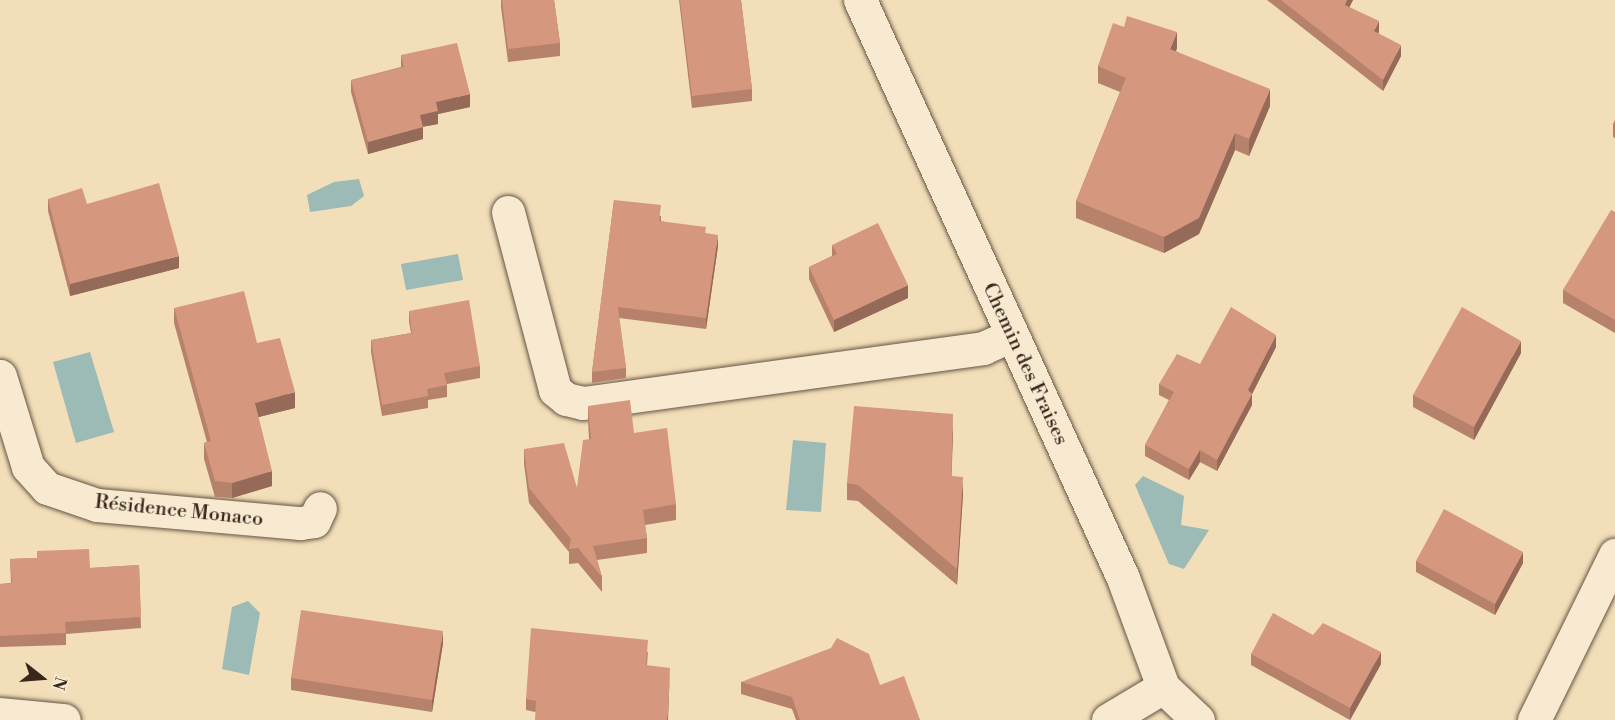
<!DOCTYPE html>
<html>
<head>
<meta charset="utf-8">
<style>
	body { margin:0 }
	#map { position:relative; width:1615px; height:720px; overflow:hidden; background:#f2deb8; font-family:"Libre Bodoni",serif }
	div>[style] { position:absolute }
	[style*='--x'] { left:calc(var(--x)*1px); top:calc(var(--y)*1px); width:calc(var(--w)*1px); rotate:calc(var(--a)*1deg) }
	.water>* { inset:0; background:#9cbbb6 }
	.roads { filter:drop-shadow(0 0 2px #675544) drop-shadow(0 0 2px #675544) }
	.street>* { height:33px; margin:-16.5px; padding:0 16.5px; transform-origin:16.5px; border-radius:16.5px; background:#f7ead1 }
	.wall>* { inset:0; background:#b7826c }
	.shaded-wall>* { inset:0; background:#956a58 }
	.building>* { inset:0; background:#d5977e }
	span { translate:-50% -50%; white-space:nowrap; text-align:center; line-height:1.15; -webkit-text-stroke:4.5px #f7ead1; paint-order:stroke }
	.street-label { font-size:20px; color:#39271e }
	.north { position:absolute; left:12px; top:648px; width:60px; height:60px; -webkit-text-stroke:4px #f7ead1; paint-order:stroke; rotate:107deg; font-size:16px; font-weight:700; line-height:24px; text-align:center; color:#39271e }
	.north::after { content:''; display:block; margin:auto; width:21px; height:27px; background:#39271e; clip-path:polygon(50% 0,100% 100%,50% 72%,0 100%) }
</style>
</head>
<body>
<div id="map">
	<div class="water">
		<i style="clip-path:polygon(359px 179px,364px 196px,351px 206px,310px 212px,307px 195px,334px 182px)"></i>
		<i style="clip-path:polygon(458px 254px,463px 280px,406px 290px,401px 264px)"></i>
		<i style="clip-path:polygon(90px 352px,114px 432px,76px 443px,53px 362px)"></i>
		<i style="clip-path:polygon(793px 440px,826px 443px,821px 512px,786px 510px)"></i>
		<i style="clip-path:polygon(1143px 476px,1184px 496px,1181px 525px,1209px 530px,1184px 569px,1169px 564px,1135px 485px)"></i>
		<i style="clip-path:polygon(248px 601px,260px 613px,249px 675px,222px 669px,232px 607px)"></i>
	</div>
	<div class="roads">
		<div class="street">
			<i style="--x:860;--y:0;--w:635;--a:65.53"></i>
			<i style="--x:1123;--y:578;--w:116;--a:69.8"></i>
			<i style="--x:1163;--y:687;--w:48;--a:43.3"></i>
			<i style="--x:508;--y:212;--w:184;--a:75.2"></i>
			<i style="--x:555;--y:390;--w:14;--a:39"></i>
			<i style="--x:566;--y:399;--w:17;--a:13"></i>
			<i style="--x:583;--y:403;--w:404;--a:-7.8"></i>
			<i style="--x:983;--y:348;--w:32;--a:-24"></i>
			<i style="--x:0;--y:376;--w:95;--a:72.9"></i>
			<i style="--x:28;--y:467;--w:28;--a:48"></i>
			<i style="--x:47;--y:488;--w:53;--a:18.8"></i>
			<i style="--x:97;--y:505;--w:204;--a:5.1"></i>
			<i style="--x:300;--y:523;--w:14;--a:-8"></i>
			<i style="--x:314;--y:521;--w:14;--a:-65"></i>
			<i style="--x:0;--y:714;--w:64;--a:5.4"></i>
			<i style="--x:1108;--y:720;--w:64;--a:-31"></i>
			<i style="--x:1534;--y:720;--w:184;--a:-63.9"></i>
		</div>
	</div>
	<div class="wall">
		<i style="clip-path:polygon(501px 0,554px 0,560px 43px,560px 56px,508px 62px,501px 7px)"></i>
		<i style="clip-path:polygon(679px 0,741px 0,752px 89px,752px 101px,692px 108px)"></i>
		<i style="clip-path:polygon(1267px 0,1353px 0,1349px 7px,1379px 32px,1378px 33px,1401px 56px,1383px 91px)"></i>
		<i style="clip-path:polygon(1177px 48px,1176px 51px,1270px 106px,1249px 156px,1235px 150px,1199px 234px,1164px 253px,1076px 218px,1076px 201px,1120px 92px,1098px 83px,1098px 66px)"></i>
		<i style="clip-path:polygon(401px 55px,470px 107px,438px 114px,438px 124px,423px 127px,423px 139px,368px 154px,351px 92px,351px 80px,401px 67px)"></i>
		<i style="clip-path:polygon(1615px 120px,1615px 138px,1613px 137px,1613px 124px)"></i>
		<i style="clip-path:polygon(48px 199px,87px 204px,179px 268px,70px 296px,48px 211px)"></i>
		<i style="clip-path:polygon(614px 200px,661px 216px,661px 221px,706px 233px,718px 246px,706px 329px,619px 318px,626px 368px,626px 378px,592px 383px,592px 372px)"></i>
		<i style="clip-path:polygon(1615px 212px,1615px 333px,1563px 303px,1563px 290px)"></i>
		<i style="clip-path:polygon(832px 245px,908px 298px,834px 332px,809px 279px,809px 267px,832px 256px)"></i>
		<i style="clip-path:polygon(174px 308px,257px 343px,295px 408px,258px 417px,272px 486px,232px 498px,215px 497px,204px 459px,204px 443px,207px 442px,174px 323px)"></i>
		<i style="clip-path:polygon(409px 311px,480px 366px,480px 378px,447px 384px,447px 397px,428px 400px,428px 408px,382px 416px,371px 352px,371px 340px,411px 333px,409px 322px)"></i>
		<i style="clip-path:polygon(1276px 347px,1252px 394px,1252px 405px,1217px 471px,1200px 462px,1189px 480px,1145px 456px,1145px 445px,1169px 400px,1159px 395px,1159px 384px,1200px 364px)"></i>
		<i style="clip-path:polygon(1521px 353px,1474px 440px,1413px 407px,1413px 395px)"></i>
		<i style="clip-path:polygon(588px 406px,634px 433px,676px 504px,676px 520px,645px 525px,647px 538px,647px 553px,597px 560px,602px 577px,602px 592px,578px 563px,569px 564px,569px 552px,529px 503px,524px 464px,524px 449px,577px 488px,589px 439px,588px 421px)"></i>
		<i style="clip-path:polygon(953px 431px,951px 476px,963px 494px,957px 585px,858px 501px,847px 500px,847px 483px)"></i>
		<i style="clip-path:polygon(37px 551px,90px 568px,139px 565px,141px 628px,66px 634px,66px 645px,0 647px,0 584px,11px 583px,10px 559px,37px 558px)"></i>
		<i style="clip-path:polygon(1416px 561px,1523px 563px,1495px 615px,1416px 572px)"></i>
		<i style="clip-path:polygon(1313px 635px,1381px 664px,1350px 720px,1251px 665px,1251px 654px)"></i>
		<i style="clip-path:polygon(443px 643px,432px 712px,291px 690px,291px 678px)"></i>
		<i style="clip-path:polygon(648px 652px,647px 665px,670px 680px,535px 712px,526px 710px,526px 699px)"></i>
		<i style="clip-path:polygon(741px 682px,880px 685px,920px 720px,796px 720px,792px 709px,741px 694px)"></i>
	</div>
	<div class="shaded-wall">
		<i style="clip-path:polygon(1347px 0,1353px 0,1345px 16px,1345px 5px)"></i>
		<i style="clip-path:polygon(1379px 21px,1379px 32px,1374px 42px,1374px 31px)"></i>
		<i style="clip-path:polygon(1177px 32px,1177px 48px,1170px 65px,1170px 49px)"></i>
		<i style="clip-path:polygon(1401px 45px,1401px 56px,1383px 91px,1383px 80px)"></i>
		<i style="clip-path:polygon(1270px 89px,1270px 106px,1249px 156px,1249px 139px)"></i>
		<i style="clip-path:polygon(470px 94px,470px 107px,438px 114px,438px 124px,420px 127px,420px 115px,436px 102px)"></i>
		<i style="clip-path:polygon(423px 127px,423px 139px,368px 154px,368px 142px)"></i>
		<i style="clip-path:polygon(1235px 133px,1235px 150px,1199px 234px,1164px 253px,1164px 237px)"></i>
		<i style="clip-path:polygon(718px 235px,718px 246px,706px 329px,706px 318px)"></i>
		<i style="clip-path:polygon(179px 256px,179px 268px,70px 296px,70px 284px)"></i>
		<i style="clip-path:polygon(908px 285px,908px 298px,834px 332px,834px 320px)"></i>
		<i style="clip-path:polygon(1276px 335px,1276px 347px,1252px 394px,1252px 405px,1217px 471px,1217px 460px,1248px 390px)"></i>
		<i style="clip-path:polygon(1521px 341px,1521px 353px,1474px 440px,1474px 427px)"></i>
		<i style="clip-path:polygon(295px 392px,295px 408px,255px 418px,255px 403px)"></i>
		<i style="clip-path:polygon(953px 414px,953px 431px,951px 493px,951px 476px)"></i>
		<i style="clip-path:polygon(1200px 450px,1200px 462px,1189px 480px,1189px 469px)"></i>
		<i style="clip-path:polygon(272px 471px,272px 486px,232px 498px,232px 483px)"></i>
		<i style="clip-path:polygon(963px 477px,963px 494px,957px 585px,957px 569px)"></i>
		<i style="clip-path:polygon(1523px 552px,1523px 563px,1495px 615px,1495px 604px)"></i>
		<i style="clip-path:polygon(443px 631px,443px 643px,432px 712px,432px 700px)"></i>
		<i style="clip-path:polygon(1381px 652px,1381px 664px,1350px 720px,1350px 708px)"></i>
		<i style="clip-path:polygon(670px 668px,668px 720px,667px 720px)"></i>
	</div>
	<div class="building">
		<i style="clip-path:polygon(502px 0,554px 0,560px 43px,508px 49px)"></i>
		<i style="clip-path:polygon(680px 0,741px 0,752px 89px,692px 96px)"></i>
		<i style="clip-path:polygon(1281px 0,1347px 0,1345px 5px,1379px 21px,1374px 31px,1401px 45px,1383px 80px)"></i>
		<i style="clip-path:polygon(1127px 16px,1177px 32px,1170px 49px,1270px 89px,1249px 139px,1235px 133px,1199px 218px,1164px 237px,1076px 201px,1126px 78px,1098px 66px,1113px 23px,1124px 27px)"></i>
		<i style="clip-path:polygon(457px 43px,470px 94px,436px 102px,438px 111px,420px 115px,423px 127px,368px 142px,351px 80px,404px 67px,401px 55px)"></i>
		<i style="clip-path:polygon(159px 183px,179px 256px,70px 284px,48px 199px,82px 188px,87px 204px)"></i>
		<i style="clip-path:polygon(614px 200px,661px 205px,659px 221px,706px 227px,705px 233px,718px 235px,706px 318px,618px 307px,626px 368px,592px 372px)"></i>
		<i style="clip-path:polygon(1611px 210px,1615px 212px,1615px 320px,1563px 290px)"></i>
		<i style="clip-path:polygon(878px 223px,908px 285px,834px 320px,809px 267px,837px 254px,832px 245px)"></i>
		<i style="clip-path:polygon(244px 291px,257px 343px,280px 338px,295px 392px,255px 403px,272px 471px,232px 483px,215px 481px,204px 443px,211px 441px,174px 308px)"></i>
		<i style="clip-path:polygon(469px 300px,480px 366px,444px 373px,447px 385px,427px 389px,428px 396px,382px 405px,371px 340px,412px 333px,409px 311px)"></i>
		<i style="clip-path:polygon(1231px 307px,1276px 335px,1248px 390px,1252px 394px,1217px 460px,1200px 450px,1189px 469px,1145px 445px,1174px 392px,1159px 384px,1177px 354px,1200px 364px)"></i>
		<i style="clip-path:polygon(1462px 307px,1521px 341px,1474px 427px,1413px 395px)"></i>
		<i style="clip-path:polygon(630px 400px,634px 433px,667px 428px,676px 504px,643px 510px,647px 538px,593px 546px,602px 577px,578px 548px,569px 549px,571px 539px,529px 488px,524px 449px,564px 443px,577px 488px,583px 440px,591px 439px,588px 406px)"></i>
		<i style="clip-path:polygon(854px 406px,953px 414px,951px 476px,963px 477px,957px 569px,858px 485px,847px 483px)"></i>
		<i style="clip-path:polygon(1444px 509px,1523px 552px,1495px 604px,1416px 561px)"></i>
		<i style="clip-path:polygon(89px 549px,90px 568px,139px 565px,141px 617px,65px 622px,66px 633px,0 636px,0 584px,12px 583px,10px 559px,37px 558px,37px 551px)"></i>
		<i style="clip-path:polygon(301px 610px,443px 631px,432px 700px,291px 678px)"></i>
		<i style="clip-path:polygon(1273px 613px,1313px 635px,1323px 623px,1381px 652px,1350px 708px,1251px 654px)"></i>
		<i style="clip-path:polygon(531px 628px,648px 640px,646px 665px,670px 668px,667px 720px,535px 720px,536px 701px,526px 699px)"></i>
		<i style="clip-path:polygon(837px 638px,869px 654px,880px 685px,904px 676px,920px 720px,800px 720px,792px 697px,741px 682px,831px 648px)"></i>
	</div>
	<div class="street-label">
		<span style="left:1025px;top:364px;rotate:65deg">Chemin des Fraises</span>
		<span style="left:179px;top:511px;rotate:6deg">Résidence Monaco</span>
	</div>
	<div class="north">N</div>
</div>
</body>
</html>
